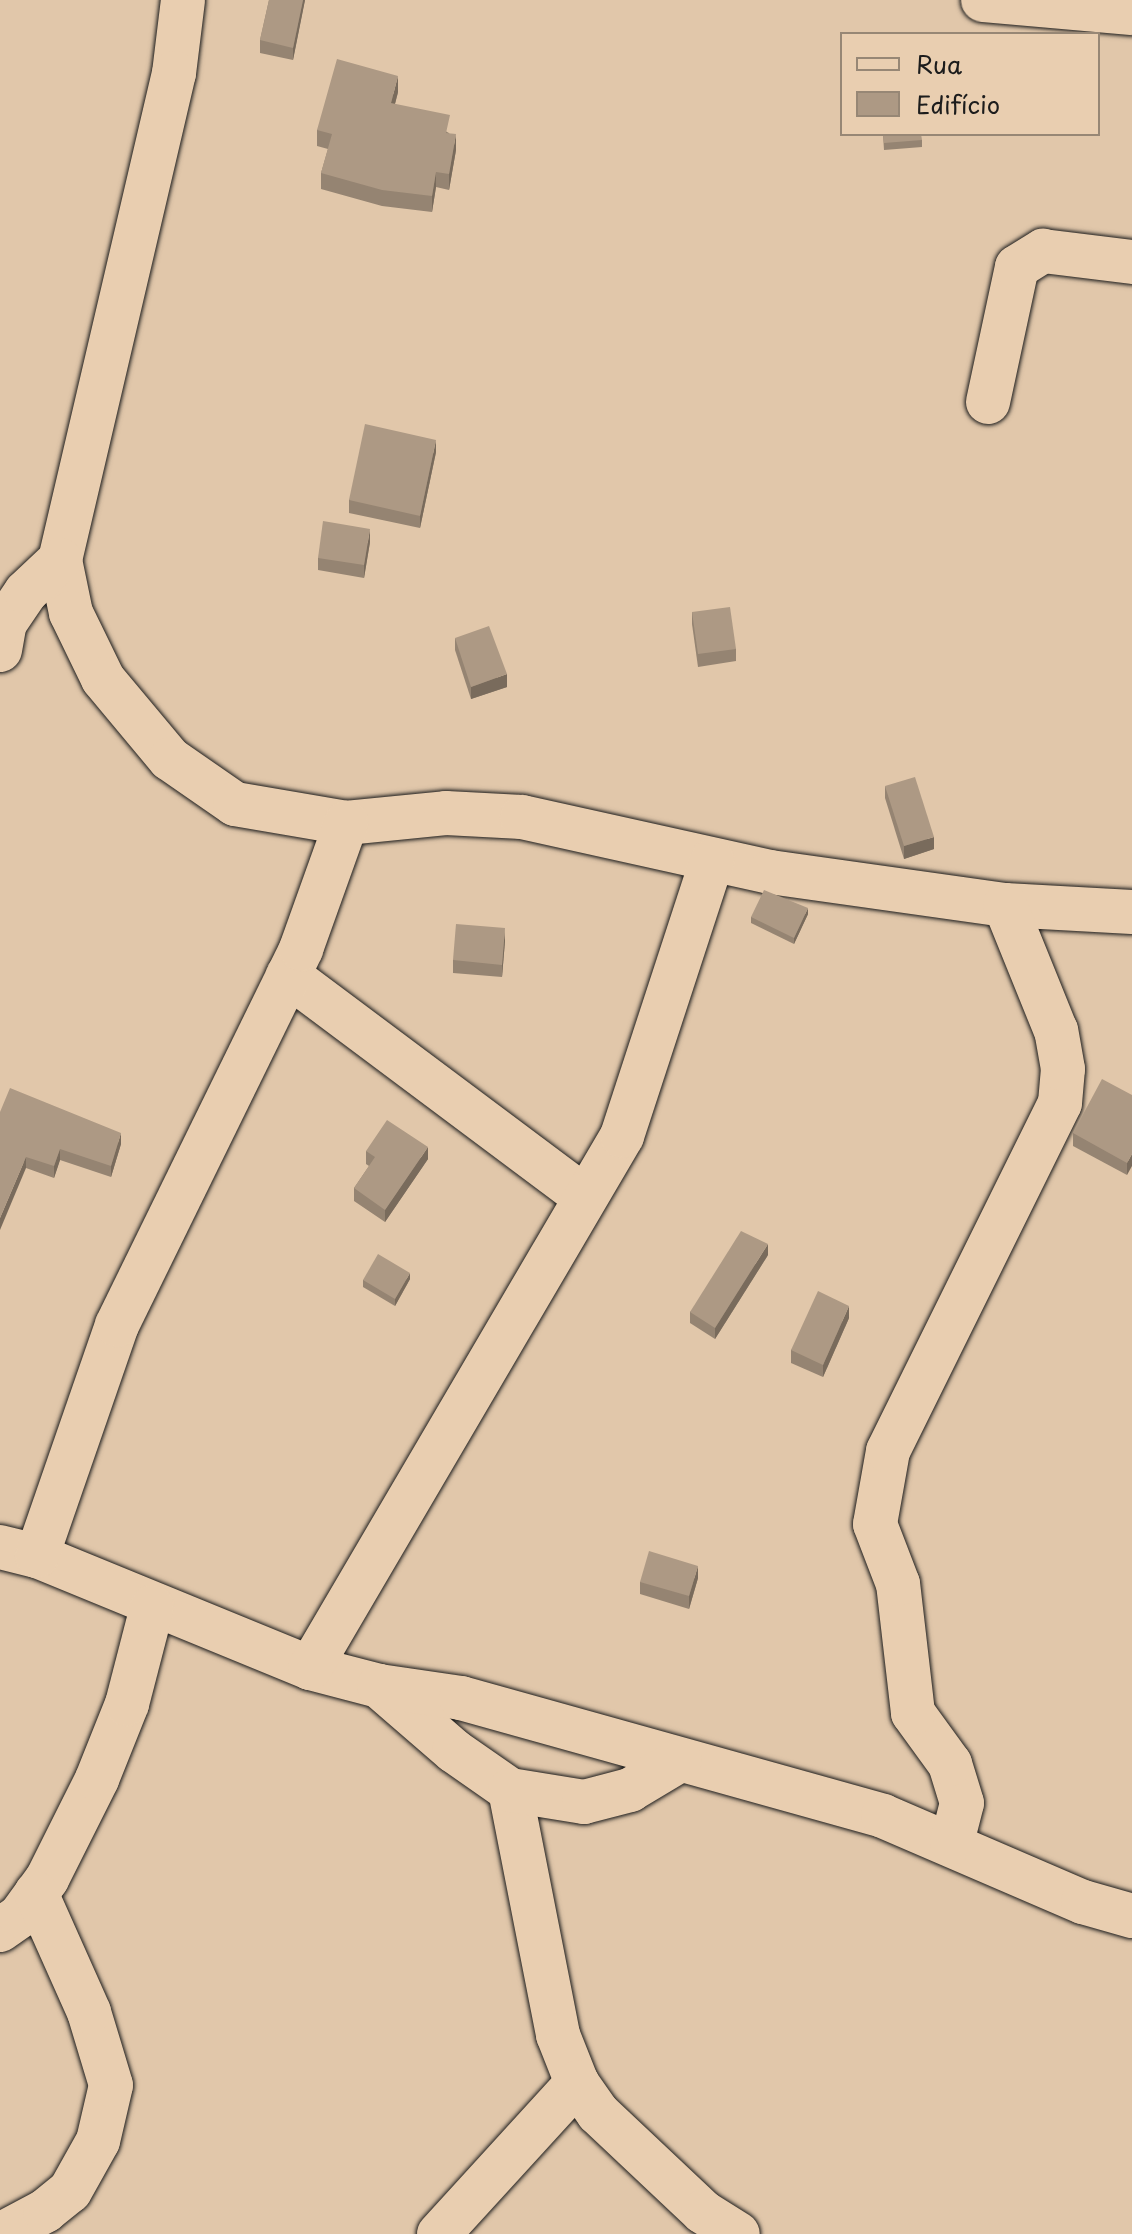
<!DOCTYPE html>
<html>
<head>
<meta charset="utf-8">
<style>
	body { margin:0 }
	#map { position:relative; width:1132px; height:2234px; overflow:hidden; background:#e1c7aa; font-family:"Playpen Sans",sans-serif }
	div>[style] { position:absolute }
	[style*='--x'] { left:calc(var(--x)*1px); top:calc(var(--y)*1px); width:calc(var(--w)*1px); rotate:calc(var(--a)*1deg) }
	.roads { filter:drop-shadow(0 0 2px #1c1c1c) drop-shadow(0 0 2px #1c1c1c) }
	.minor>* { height:44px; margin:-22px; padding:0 22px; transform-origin:22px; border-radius:22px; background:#e9ceb0 }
	.wall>* { inset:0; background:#958472 }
	.shaded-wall>* { inset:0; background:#796b5c }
	.building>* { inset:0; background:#ad9984 }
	span { translate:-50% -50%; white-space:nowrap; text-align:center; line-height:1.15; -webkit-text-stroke:8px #e9ceb0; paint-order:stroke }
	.legend { position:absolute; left:840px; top:32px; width:260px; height:104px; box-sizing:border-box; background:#e9ceb0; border:2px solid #978775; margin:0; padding:10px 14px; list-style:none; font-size:24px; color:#1c1c1c }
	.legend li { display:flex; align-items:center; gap:16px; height:40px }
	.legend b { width:40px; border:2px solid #978775 }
</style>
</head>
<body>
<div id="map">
	<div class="roads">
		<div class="minor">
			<i style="--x:183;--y:0;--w:74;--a:97"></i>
			<i style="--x:174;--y:73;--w:500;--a:103.17"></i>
			<i style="--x:60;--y:560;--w:54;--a:78.3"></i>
			<i style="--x:71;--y:613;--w:73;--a:64.1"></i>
			<i style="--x:103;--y:679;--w:104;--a:50.1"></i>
			<i style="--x:170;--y:759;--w:79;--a:34.7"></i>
			<i style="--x:235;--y:804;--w:113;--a:9.7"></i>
			<i style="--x:346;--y:823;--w:100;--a:-5.7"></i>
			<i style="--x:446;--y:813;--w:76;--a:3"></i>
			<i style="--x:522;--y:817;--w:254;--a:12.5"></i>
			<i style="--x:770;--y:872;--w:237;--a:8"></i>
			<i style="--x:1005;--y:905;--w:127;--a:3.2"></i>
			<i style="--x:983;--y:0;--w:150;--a:5"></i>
			<i style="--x:988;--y:402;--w:138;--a:-77.9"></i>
			<i style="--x:1017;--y:267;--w:31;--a:-32"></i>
			<i style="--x:1043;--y:251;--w:90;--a:7"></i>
			<i style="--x:0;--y:650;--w:27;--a:-80"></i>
			<i style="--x:5;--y:623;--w:37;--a:-56"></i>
			<i style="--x:26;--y:592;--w:47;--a:-43.3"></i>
			<i style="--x:288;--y:975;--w:371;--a:36.8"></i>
			<i style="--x:0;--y:1547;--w:38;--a:14"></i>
			<i style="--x:37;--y:1556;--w:295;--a:22.3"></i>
			<i style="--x:310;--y:1668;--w:71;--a:14.6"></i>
			<i style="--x:379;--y:1686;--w:99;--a:40.9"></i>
			<i style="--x:454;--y:1751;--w:68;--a:34.9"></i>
			<i style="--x:510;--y:1790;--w:250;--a:78.9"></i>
			<i style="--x:558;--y:2035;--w:52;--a:68.4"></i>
			<i style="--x:577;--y:2083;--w:37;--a:55"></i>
			<i style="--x:598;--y:2113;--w:144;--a:43.3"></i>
			<i style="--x:703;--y:2212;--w:41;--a:32.2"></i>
			<i style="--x:37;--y:1556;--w:244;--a:-70.9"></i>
			<i style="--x:117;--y:1325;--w:419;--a:-63.9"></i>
			<i style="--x:301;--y:949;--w:134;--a:-70.3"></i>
			<i style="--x:310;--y:1668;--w:617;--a:-59.61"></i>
			<i style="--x:622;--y:1136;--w:290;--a:-71.9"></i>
			<i style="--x:379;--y:1686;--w:83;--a:8.3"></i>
			<i style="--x:461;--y:1698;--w:438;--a:15.6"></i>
			<i style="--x:883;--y:1816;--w:218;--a:23.3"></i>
			<i style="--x:1083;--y:1902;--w:51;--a:15.9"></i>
			<i style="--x:510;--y:1790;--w:75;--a:9.2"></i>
			<i style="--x:584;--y:1802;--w:48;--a:-14.6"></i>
			<i style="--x:630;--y:1790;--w:58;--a:-31"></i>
			<i style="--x:952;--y:1842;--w:40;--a:-75.6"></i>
			<i style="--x:962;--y:1803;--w:41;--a:-107.1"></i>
			<i style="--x:950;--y:1764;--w:63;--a:-126"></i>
			<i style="--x:913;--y:1713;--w:130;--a:-96.6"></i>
			<i style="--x:898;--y:1584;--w:64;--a:-111"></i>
			<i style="--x:875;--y:1524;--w:74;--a:-79.9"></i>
			<i style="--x:888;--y:1451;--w:388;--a:-63.7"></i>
			<i style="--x:1060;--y:1103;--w:34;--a:-85"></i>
			<i style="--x:1063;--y:1069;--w:39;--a:-100"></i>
			<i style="--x:1056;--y:1031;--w:136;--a:-112"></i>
			<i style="--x:0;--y:1930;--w:24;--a:-35"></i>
			<i style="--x:20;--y:1916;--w:46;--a:-53.9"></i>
			<i style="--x:47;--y:1879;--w:112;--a:-63.4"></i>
			<i style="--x:97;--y:1779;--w:81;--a:-68.2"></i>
			<i style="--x:127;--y:1704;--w:100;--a:-75.5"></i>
			<i style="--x:2;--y:2234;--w:49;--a:-28.1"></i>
			<i style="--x:45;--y:2211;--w:32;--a:-39"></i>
			<i style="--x:70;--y:2191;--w:57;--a:-60.8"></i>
			<i style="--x:98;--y:2141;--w:57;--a:-76.9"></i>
			<i style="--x:111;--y:2085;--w:76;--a:-106.8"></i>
			<i style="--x:89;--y:2012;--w:130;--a:-114"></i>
			<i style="--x:439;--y:2234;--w:205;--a:-47.6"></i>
		</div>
	</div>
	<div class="wall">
		<i style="clip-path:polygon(269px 0,305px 0,293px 60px,260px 53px,260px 40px)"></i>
		<i style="clip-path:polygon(398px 92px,395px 104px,449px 133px,456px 150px,449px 190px,436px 187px,432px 212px,382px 206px,321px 189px,321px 173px,328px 149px,317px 146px,317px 130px)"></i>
		<i style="clip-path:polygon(883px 134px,922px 140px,922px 147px,884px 150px)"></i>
		<i style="clip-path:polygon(436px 452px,420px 528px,349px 513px,349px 500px)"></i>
		<i style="clip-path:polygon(370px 542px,364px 578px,318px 570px,318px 558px)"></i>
		<i style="clip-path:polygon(692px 612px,736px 649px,736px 661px,698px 667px,692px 624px)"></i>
		<i style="clip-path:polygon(455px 638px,507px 687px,471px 699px,455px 650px)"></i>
		<i style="clip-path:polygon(885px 786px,934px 849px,904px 859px,885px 798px)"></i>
		<i style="clip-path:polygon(808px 914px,794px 944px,751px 923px,751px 917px)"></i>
		<i style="clip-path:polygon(505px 941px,502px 977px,453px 973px,453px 960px)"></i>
		<i style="clip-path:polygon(1132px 1095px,1127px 1175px,1073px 1146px,1073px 1133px)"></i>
		<i style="clip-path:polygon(0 1112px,121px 1144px,111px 1177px,60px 1160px,54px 1178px,26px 1168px)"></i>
		<i style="clip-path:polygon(366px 1151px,428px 1159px,385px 1222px,354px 1201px,354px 1188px,369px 1166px,366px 1164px)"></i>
		<i style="clip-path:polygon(768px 1255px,715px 1339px,690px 1323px,690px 1312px)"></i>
		<i style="clip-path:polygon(410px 1279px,395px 1306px,363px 1287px,363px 1280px)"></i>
		<i style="clip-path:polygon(849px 1318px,823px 1377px,791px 1363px,791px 1350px)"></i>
		<i style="clip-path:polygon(698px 1578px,689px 1609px,640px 1594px,640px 1582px)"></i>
	</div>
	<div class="shaded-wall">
		<i style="clip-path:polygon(303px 0,305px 0,293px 60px,293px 48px)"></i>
		<i style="clip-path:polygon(398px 76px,398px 92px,391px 119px,391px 103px)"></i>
		<i style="clip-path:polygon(456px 134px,456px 150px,449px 190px,449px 174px)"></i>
		<i style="clip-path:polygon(436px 172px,436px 187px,432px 212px,432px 196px)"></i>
		<i style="clip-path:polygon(436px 440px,436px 452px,420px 528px,420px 516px)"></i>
		<i style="clip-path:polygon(370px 529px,370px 542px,364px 578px,364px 565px)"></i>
		<i style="clip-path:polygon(507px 674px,507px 687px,471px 699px,471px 687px)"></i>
		<i style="clip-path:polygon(934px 837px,934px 849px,904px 859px,904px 846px)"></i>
		<i style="clip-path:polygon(808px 908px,808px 914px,794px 944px,794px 938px)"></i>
		<i style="clip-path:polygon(505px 928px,505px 941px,502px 977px,502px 965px)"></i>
		<i style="clip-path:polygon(121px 1133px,121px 1144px,111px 1177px,111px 1166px)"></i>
		<i style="clip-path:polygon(428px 1147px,428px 1159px,385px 1222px,385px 1210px)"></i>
		<i style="clip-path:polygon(60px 1149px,60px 1160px,54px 1178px,54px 1166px)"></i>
		<i style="clip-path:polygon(1132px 1154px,1132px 1166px,1127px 1175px,1127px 1163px)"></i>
		<i style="clip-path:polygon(26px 1157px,26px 1168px,0 1230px,0 1218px)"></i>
		<i style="clip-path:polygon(768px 1244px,768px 1255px,715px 1339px,715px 1328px)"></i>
		<i style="clip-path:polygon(410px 1273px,410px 1279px,395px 1306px,395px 1299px)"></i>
		<i style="clip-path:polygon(849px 1306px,849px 1318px,823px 1377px,823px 1365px)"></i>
		<i style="clip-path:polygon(698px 1566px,698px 1578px,689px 1609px,689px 1596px)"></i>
	</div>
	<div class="building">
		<i style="clip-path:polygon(269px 0,303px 0,293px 48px,260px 40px)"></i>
		<i style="clip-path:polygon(337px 59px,398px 76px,391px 103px,450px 115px,446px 133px,456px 134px,449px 174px,436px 172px,432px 196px,382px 190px,321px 173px,332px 134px,317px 130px)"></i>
		<i style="clip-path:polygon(883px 134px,921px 134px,922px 140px,884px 143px)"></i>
		<i style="clip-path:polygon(365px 424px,436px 440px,420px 516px,349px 500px)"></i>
		<i style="clip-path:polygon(323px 521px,370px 529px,364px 565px,318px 558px)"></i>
		<i style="clip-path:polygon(730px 607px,736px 649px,698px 654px,692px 612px)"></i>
		<i style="clip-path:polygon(489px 626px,507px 674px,471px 687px,455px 638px)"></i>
		<i style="clip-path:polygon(915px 777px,934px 837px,904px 846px,885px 786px)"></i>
		<i style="clip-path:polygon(764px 890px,808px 908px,794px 938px,751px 917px)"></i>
		<i style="clip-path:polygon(456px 924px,505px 928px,502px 965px,453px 960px)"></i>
		<i style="clip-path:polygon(1102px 1079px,1132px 1095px,1132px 1154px,1127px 1163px,1073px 1133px)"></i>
		<i style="clip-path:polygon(10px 1088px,121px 1133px,111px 1166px,60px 1149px,54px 1166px,26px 1157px,0 1218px,0 1112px)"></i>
		<i style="clip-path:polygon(387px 1120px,428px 1147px,385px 1210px,354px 1188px,375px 1157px,366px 1151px)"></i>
		<i style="clip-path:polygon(741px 1231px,768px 1244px,715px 1328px,690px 1312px)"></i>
		<i style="clip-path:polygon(378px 1254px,410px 1273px,395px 1299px,363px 1280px)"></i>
		<i style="clip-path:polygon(818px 1291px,849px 1306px,823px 1365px,791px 1350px)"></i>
		<i style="clip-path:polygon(649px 1551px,698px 1566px,689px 1596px,640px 1582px)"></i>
	</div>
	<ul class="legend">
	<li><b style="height:10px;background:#e9ceb0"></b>Rua</li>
	<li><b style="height:22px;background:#ad9984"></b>Edifício</li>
	</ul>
</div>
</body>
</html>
